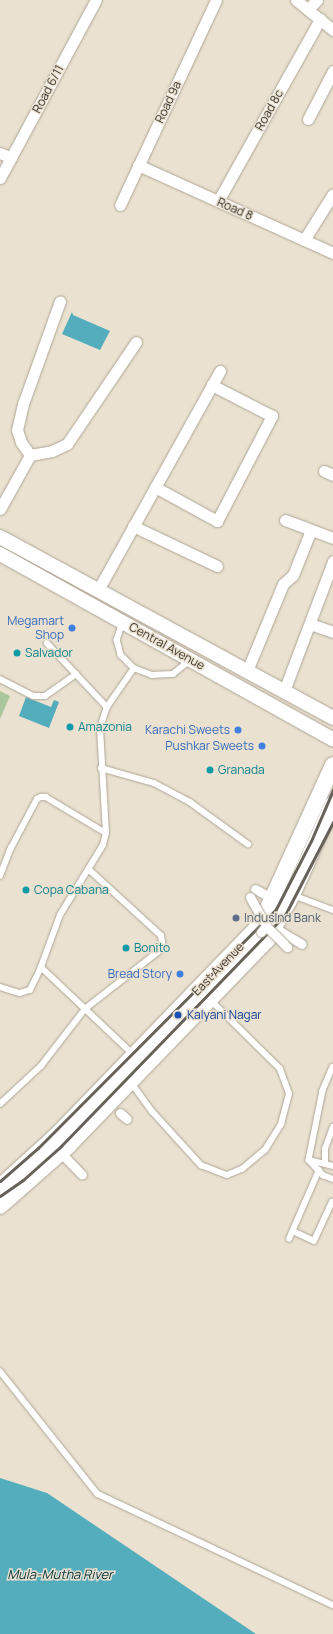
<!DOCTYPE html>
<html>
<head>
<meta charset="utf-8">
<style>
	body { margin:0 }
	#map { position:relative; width:333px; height:1634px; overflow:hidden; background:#eae1d0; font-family:Manrope,sans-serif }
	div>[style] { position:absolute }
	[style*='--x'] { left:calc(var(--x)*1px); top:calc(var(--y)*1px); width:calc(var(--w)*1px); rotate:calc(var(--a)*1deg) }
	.green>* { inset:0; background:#a9c79a }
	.water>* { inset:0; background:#53adbc }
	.roads { filter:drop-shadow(0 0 1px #aea595) drop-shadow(0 0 1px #aea595) }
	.service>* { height:5.5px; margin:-2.75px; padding:0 2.75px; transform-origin:2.75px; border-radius:2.75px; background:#fff }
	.pedestrian>* { height:9px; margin:-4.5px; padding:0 4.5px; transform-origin:4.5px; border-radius:4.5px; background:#fff }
	.minor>* { height:11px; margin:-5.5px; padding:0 5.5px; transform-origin:5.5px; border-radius:5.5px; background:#fff }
	.tertiary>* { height:14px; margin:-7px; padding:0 7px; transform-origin:7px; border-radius:7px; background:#fff }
	.secondary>* { height:16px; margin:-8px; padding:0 8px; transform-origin:8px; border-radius:8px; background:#fff }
	.rail>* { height:3px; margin:-1.5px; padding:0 1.5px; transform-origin:1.5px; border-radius:1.5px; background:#676259 }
	.bridges { filter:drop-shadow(0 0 1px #aea595) drop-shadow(0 0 1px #aea595) }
	.pedestrian-bridge>* { height:9px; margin:-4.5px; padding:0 4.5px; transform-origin:4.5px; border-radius:4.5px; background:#fff }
	.dots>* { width:11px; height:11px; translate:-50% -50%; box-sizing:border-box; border:2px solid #eae1d0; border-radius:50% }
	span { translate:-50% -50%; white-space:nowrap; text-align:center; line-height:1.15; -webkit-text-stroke:3px #eae1d0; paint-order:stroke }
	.street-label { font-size:12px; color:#3e3a33 }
	.shop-label { font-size:12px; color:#366cbe }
	.right { translate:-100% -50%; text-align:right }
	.culture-label { font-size:12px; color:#0d838f }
	.left { translate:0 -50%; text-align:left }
	.service-label { font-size:12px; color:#4e5e75 }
	.transit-label { font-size:12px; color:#164399 }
	.water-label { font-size:13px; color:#06333a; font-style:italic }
</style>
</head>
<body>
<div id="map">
	<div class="green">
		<i style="clip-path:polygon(0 691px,10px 696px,0 719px)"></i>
	</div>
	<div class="water">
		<i style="clip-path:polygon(72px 312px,73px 315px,110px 331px,100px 350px,62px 334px)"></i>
		<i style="clip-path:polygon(26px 697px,51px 707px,54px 700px,59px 702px,49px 728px,19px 716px)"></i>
		<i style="clip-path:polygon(0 1478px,47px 1493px,256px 1634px,0 1634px)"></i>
	</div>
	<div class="roads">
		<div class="service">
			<i style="--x:123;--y:622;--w:19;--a:108"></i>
			<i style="--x:117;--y:640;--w:16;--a:75"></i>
			<i style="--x:121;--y:655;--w:18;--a:45"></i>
			<i style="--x:134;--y:668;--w:19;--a:21"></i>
			<i style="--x:152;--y:675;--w:21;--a:-3"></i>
			<i style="--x:173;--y:674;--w:22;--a:-39"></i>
			<i style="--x:47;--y:643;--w:88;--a:46.8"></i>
			<i style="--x:0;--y:679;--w:37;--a:27"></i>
			<i style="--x:33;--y:696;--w:12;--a:0"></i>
			<i style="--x:45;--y:696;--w:38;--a:-35"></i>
			<i style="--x:101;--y:768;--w:55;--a:15.8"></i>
			<i style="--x:154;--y:783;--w:41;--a:27.8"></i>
			<i style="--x:190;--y:802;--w:72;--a:35.9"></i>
			<i style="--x:0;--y:876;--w:30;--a:-69"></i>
			<i style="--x:11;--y:848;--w:55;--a:-62"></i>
			<i style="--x:37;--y:799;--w:4;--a:-27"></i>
			<i style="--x:41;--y:797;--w:5;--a:0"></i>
			<i style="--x:46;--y:797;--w:70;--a:31"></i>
			<i style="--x:293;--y:895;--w:43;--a:20.6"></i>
			<i style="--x:41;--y:967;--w:127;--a:43.4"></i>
			<i style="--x:0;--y:987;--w:21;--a:17"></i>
			<i style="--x:20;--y:993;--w:10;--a:-17"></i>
			<i style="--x:30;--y:990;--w:25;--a:-64"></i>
			<i style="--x:41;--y:967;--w:55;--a:-69.9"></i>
			<i style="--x:60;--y:915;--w:82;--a:-58.4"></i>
			<i style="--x:103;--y:845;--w:12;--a:-76"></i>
			<i style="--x:106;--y:833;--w:105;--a:-93.3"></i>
			<i style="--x:100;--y:728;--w:22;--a:-72"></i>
			<i style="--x:107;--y:707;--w:47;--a:-55.3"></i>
			<i style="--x:333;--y:1067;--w:26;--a:113"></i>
			<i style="--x:323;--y:1091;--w:70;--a:101.5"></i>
			<i style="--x:309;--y:1160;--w:21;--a:47"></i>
			<i style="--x:323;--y:1175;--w:11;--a:22"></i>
			<i style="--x:131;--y:1082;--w:37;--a:54"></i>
			<i style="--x:153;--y:1112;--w:72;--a:47.8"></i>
			<i style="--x:201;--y:1165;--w:28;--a:21"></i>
			<i style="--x:227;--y:1175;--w:16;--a:-22"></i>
			<i style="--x:242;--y:1169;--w:30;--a:-40"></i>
			<i style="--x:265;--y:1150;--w:31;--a:-58"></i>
			<i style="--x:281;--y:1124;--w:31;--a:-75"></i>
			<i style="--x:289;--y:1094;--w:27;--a:-110"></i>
			<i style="--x:280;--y:1069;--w:98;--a:-135.4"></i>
			<i style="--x:0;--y:1104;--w:56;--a:-42.8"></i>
			<i style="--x:41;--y:1066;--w:72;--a:-52.3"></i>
			<i style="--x:85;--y:1009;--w:99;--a:-38"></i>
			<i style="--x:163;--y:948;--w:12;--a:-99"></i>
			<i style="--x:161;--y:936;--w:98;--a:-137.5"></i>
			<i style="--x:309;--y:1160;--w:25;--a:14"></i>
			<i style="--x:325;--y:1162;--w:13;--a:-90"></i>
			<i style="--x:325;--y:1149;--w:23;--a:-70"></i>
			<i style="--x:293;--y:1231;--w:23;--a:25"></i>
			<i style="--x:314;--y:1241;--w:43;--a:-65.2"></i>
			<i style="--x:289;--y:1239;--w:75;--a:-66.5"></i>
			<i style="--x:0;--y:1371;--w:157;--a:51.5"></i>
			<i style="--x:98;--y:1494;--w:260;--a:25.3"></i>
		</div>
		<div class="pedestrian">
			<i style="--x:255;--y:889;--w:19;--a:28"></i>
			<i style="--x:275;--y:928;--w:31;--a:31"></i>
			<i style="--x:120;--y:1113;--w:9;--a:41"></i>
			<i style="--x:61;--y:1153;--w:30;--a:46"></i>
		</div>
		<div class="minor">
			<i style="--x:296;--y:0;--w:48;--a:39"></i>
			<i style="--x:308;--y:9;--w:13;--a:-45"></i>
			<i style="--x:308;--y:119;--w:54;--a:-62.5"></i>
			<i style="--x:0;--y:153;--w:12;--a:24"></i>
			<i style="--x:138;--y:165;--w:214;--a:24.3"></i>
			<i style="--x:0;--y:178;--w:202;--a:-61.7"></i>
			<i style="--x:218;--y:201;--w:209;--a:-60.7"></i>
			<i style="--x:120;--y:205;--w:226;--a:-64.9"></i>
			<i style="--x:304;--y:240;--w:54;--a:-57.8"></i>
			<i style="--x:30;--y:455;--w:16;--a:-125"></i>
			<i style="--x:21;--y:442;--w:13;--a:-108"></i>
			<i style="--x:17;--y:430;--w:27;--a:-77"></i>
			<i style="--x:23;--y:404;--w:109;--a:-70.2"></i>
			<i style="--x:30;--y:455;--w:22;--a:-10"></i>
			<i style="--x:52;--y:451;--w:17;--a:-25"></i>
			<i style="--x:67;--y:444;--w:123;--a:-55.9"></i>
			<i style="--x:324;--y:471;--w:10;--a:24"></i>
			<i style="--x:155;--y:487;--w:71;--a:28.7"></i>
			<i style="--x:217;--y:521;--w:119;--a:-62.4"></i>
			<i style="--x:272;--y:416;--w:68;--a:-152.7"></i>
			<i style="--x:0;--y:509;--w:62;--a:-60.9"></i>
			<i style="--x:285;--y:520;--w:51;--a:20.6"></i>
			<i style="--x:133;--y:526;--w:93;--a:25.5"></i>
			<i style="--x:98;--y:590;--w:251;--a:-60.9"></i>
			<i style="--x:310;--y:624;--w:24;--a:19"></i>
			<i style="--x:247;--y:671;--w:94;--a:-67.5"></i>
			<i style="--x:283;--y:584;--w:13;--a:-42"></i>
			<i style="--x:293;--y:575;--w:48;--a:-68.2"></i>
			<i style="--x:284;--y:691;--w:139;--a:-69.3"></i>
		</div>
		<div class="tertiary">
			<i style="--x:0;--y:537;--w:379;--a:28.5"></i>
			<i style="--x:0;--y:554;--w:381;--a:29.1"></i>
		</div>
		<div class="secondary">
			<i style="--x:0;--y:1187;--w:77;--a:-42.4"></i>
			<i style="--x:57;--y:1135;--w:285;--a:-46"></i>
			<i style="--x:255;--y:930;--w:23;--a:-59"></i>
			<i style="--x:267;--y:910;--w:159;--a:-65.5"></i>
			<i style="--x:0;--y:1206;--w:91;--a:-41.4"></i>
			<i style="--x:68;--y:1146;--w:286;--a:-46"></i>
			<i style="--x:267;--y:940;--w:51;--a:-60.9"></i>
			<i style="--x:292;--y:895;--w:100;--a:-65.7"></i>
		</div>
	</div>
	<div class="rail">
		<i style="--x:0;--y:1181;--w:50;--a:-41"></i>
		<i style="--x:38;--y:1148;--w:337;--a:-45.1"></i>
		<i style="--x:276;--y:909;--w:76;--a:-62.8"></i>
		<i style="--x:311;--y:841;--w:56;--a:-66.7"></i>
		<i style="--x:0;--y:1196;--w:28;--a:-35"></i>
		<i style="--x:23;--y:1180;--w:51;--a:-41.8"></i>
		<i style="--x:61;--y:1146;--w:322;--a:-45.9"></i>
		<i style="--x:285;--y:915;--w:105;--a:-62.7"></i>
	</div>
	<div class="bridges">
		<div class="pedestrian-bridge">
			<i style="--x:250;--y:897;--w:33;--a:61"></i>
			<i style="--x:266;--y:926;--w:8;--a:130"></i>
			<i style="--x:266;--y:926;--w:30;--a:45"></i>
		</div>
	</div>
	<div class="dots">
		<i style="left:72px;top:628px;background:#3f7fe0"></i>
		<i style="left:17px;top:653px;background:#0f9aa8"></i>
		<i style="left:70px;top:727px;background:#0f9aa8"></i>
		<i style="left:238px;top:730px;background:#3f7fe0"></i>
		<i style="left:262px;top:746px;background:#3f7fe0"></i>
		<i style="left:210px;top:770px;background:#0f9aa8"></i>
		<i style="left:26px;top:890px;background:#0f9aa8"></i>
		<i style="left:236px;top:918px;background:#5c6f8a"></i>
		<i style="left:126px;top:948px;background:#0f9aa8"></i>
		<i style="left:180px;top:974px;background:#3f7fe0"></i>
		<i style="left:178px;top:1015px;background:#1a4fb4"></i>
	</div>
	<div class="street-label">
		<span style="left:48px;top:89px;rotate:-62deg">Road 6/11</span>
		<span style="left:168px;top:102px;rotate:-65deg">Road 9a</span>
		<span style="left:269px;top:110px;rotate:-61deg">Road 8c</span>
		<span style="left:235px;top:209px;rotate:24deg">Road 8</span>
		<span style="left:167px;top:646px;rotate:29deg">Central Avenue</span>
		<span style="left:218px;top:969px;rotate:-46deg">East Avenue</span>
	</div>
	<div class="shop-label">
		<span class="right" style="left:64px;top:628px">Megamart<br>Shop</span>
		<span class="right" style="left:230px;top:730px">Karachi Sweets</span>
		<span class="right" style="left:254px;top:746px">Pushkar Sweets</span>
		<span class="right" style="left:172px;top:974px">Bread Story</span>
	</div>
	<div class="culture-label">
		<span class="left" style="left:25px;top:653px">Salvador</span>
		<span class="left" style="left:78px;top:727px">Amazonia</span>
		<span class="left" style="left:218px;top:770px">Granada</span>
		<span class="left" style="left:34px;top:890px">Copa Cabana</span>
		<span class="left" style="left:134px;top:948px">Bonito</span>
	</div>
	<div class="service-label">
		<span class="left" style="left:244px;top:918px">IndusInd Bank</span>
	</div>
	<div class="transit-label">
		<span class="left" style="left:187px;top:1015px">Kalyani Nagar</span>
	</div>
	<div class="water-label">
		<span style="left:60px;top:1574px">Mula-Mutha River</span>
	</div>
</div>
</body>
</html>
